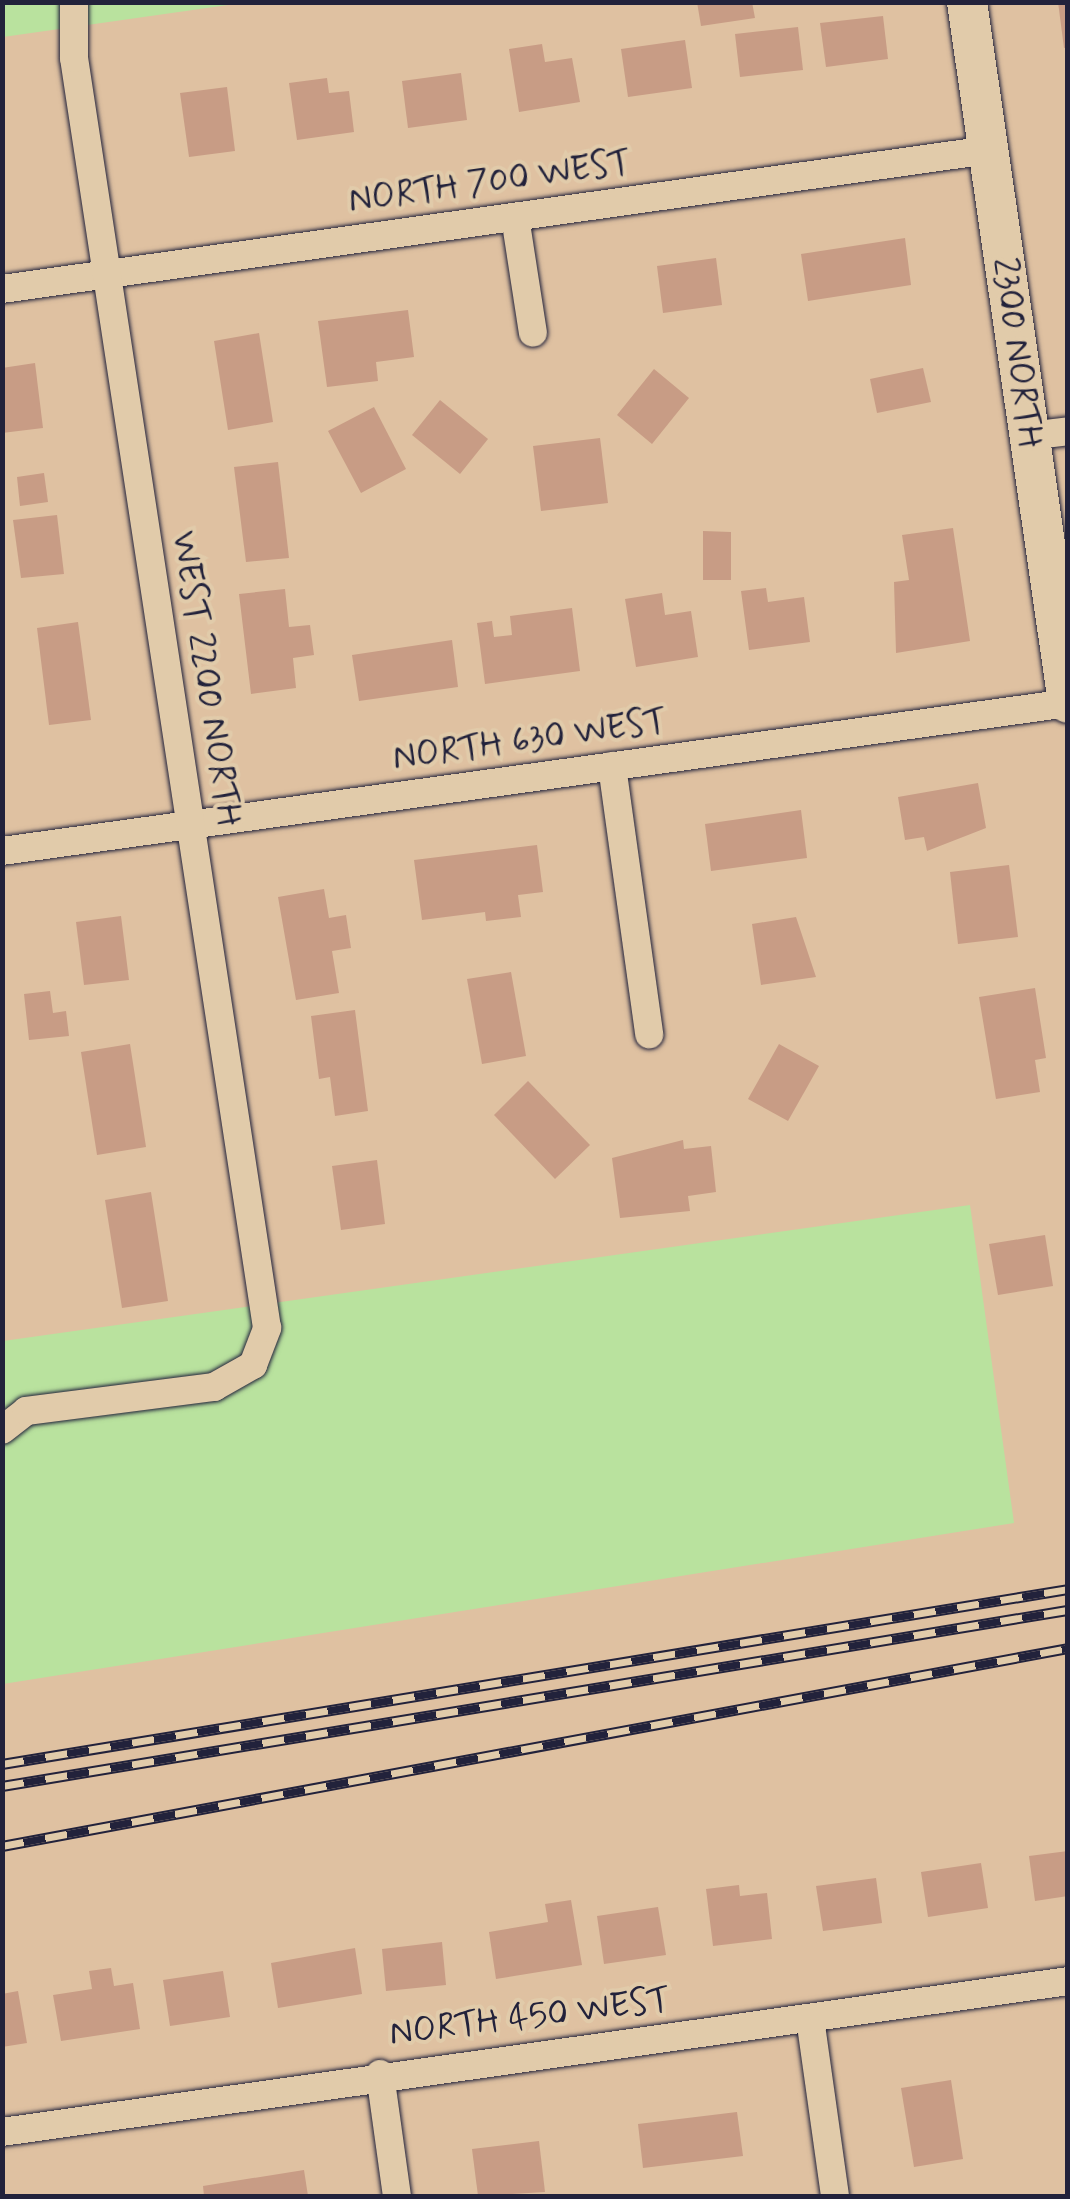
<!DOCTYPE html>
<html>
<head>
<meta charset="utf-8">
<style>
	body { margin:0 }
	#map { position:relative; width:1070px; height:2199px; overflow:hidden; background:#dfc1a1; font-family:Mynerve,sans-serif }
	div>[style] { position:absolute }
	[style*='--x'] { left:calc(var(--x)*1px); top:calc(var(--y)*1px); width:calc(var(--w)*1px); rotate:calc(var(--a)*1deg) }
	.green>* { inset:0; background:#b9e29e }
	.building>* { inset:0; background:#c89c85 }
	.roads { filter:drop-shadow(0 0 2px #22223b) drop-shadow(0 0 2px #22223b) }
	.street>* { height:28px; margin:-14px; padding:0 14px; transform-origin:14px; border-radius:14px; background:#e1cbaa }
	.secondary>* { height:40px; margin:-20px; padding:0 20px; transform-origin:20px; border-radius:20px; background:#e1cbaa }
	.rail>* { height:11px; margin-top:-5.5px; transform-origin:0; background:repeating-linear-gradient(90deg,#e1cbaa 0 22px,#22223b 0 44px); box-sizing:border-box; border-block:2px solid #22223b }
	span { translate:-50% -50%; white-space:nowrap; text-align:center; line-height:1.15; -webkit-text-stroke:8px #e1cbaa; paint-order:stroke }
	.street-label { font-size:35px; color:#22223b }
	.frame { position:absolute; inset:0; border:5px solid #22223b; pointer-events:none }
</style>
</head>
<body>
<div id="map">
	<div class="green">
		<i style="clip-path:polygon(3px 2px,242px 3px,3px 37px)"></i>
		<i style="clip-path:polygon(970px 1205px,1014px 1523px,3px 1684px,3px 1341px)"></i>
	</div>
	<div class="building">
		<i style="clip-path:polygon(697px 2px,752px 2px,755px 18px,701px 26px)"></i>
		<i style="clip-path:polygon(1058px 2px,1068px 2px,1068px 47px,1064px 48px)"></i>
		<i style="clip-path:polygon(883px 16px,888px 59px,826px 67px,820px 23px)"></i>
		<i style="clip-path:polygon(798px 27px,803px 70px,740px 77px,735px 34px)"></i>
		<i style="clip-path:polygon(685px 40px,692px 88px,628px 97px,621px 49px)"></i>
		<i style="clip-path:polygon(542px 44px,545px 62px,572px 58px,580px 102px,519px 112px,509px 49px)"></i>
		<i style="clip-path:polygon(461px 73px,467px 120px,408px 128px,402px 81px)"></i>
		<i style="clip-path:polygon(327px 78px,329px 93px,349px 91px,354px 132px,297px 140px,289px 83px)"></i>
		<i style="clip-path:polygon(227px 87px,235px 151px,189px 157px,180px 93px)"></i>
		<i style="clip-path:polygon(905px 238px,911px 285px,808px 301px,801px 254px)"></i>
		<i style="clip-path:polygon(716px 258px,722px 305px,663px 313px,657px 266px)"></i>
		<i style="clip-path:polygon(408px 310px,414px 357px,376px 362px,378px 381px,327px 387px,318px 321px)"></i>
		<i style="clip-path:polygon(259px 333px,273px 422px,228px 430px,214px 341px)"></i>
		<i style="clip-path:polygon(35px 363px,43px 428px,2px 433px,2px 368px)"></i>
		<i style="clip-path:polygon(923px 368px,931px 402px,877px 413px,870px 379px)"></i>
		<i style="clip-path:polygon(654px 369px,689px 398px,652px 444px,617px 415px)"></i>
		<i style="clip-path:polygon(440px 400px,488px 439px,460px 474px,412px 435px)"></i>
		<i style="clip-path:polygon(374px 407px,406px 469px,361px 493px,328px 431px)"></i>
		<i style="clip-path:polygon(600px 438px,608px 503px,541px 511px,533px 446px)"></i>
		<i style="clip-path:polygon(278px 462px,289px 558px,246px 562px,234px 467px)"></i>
		<i style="clip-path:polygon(44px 473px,48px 502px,20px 506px,17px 477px)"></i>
		<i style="clip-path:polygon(57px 515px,64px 574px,21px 578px,13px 520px)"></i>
		<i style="clip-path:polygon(953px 528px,970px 641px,896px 653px,894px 582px,909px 580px,902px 535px)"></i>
		<i style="clip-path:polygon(703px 531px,731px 532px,731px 580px,703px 580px)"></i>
		<i style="clip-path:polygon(766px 588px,768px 602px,804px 597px,810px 642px,749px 650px,741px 591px)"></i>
		<i style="clip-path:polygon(285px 589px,289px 627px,310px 625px,314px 655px,293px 658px,296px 688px,251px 694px,239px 594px)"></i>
		<i style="clip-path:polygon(662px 593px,665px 615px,691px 611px,698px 657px,636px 667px,625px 599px)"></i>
		<i style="clip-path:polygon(572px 608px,580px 671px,485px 684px,477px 623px,492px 621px,494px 637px,512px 635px,510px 616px)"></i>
		<i style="clip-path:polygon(78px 622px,91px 720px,49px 725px,37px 628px)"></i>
		<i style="clip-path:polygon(452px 640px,458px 687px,359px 701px,352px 655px)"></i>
		<i style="clip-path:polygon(978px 783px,986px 828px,927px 851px,924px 837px,905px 840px,898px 797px)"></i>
		<i style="clip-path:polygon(801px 810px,807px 858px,711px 871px,705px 824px)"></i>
		<i style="clip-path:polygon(537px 845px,543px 892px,518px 895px,521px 917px,486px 921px,485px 912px,422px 920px,414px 860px)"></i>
		<i style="clip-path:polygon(1009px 865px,1018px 937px,958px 944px,950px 872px)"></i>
		<i style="clip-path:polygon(324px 889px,329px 918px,346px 915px,351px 948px,332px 951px,339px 993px,296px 1000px,278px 897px)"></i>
		<i style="clip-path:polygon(121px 916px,129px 980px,84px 985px,76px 922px)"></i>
		<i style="clip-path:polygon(796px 917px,816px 977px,761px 985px,752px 924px)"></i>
		<i style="clip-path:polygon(511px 972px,526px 1056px,482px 1064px,467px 979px)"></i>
		<i style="clip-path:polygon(1035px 988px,1046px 1058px,1035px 1060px,1040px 1092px,996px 1099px,979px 997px)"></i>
		<i style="clip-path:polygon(50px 991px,53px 1013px,66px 1011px,69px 1036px,29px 1040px,24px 994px)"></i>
		<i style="clip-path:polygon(355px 1010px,368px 1111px,335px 1116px,330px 1077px,319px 1079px,311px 1016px)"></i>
		<i style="clip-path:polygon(130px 1044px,146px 1147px,97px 1155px,81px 1052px)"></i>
		<i style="clip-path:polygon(779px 1044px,819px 1066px,788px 1121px,748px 1099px)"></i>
		<i style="clip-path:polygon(528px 1081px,590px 1145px,555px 1179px,494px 1115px)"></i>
		<i style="clip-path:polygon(683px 1140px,684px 1149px,711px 1146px,716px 1192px,688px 1196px,690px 1211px,620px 1218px,612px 1158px)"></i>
		<i style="clip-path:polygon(377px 1160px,385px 1224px,341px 1230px,332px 1166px)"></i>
		<i style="clip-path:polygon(151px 1192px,168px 1301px,122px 1308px,105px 1200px)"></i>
		<i style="clip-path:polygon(1045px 1235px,1053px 1286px,998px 1295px,989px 1244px)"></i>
		<i style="clip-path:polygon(1068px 1851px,1068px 1896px,1035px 1901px,1029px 1856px)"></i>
		<i style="clip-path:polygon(981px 1863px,988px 1908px,928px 1917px,921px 1872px)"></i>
		<i style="clip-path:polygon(876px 1878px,882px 1923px,823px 1931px,816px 1886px)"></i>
		<i style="clip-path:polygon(739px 1885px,740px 1896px,767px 1893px,772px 1939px,713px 1946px,706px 1889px)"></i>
		<i style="clip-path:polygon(571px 1900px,582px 1965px,496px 1979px,489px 1932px,548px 1922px,545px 1904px)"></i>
		<i style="clip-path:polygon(658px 1907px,666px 1955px,604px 1964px,597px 1916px)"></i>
		<i style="clip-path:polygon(442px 1942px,446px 1985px,386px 1991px,382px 1949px)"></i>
		<i style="clip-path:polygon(355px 1948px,362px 1994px,278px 2008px,271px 1963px)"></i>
		<i style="clip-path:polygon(111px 1968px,114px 1986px,133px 1983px,140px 2029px,61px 2041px,53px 1995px,92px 1989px,89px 1971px)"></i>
		<i style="clip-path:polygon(223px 1971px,230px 2017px,170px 2026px,163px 1980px)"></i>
		<i style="clip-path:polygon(18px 1991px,27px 2043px,2px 2047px,2px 1994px)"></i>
		<i style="clip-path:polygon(951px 2080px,963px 2159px,914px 2167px,901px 2088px)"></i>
		<i style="clip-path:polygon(737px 2112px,743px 2156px,643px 2168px,638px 2124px)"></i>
		<i style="clip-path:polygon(539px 2141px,545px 2192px,478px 2196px,472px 2149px)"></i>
		<i style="clip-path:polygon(304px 2170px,308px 2196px,204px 2196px,203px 2186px)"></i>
	</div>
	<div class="roads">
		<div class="street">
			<i style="--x:515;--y:217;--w:117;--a:81.2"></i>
			<i style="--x:2;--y:289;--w:996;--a:-8.02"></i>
			<i style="--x:1029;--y:436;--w:39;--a:-7"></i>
			<i style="--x:612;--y:766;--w:271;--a:82.1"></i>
			<i style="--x:2;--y:851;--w:1076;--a:-7.9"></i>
			<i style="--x:2;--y:1430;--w:31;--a:-38"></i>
			<i style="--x:26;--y:1411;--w:190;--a:-7.3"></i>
			<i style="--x:214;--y:1387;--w:45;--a:-29.4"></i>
			<i style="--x:253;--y:1365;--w:40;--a:-69"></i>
			<i style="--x:267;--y:1328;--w:1285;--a:-98.64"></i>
			<i style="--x:74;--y:58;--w:56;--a:-90"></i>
			<i style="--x:810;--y:2018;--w:180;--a:82"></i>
			<i style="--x:380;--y:2074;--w:123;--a:82.1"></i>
			<i style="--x:2;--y:2132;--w:1077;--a:-8.06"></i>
		</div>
		<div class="secondary">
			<i style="--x:967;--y:2;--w:708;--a:81.8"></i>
		</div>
	</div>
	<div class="rail">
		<i style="--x:2;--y:1764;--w:1080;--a:-9.32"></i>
		<i style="--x:2;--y:1786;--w:1080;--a:-9.38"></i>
		<i style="--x:2;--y:1846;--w:1084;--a:-10.52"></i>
	</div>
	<div class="street-label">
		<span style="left:490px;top:182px;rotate:-8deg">NORTH 700 WEST</span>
		<span style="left:1017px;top:353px;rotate:82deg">2300 NORTH</span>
		<span style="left:206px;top:679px;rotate:81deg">WEST 2200 NORTH</span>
		<span style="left:530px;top:740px;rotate:-8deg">NORTH 630 WEST</span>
		<span style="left:530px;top:2017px;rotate:-7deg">NORTH 450 WEST</span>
	</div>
	<div class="frame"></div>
</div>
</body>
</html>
